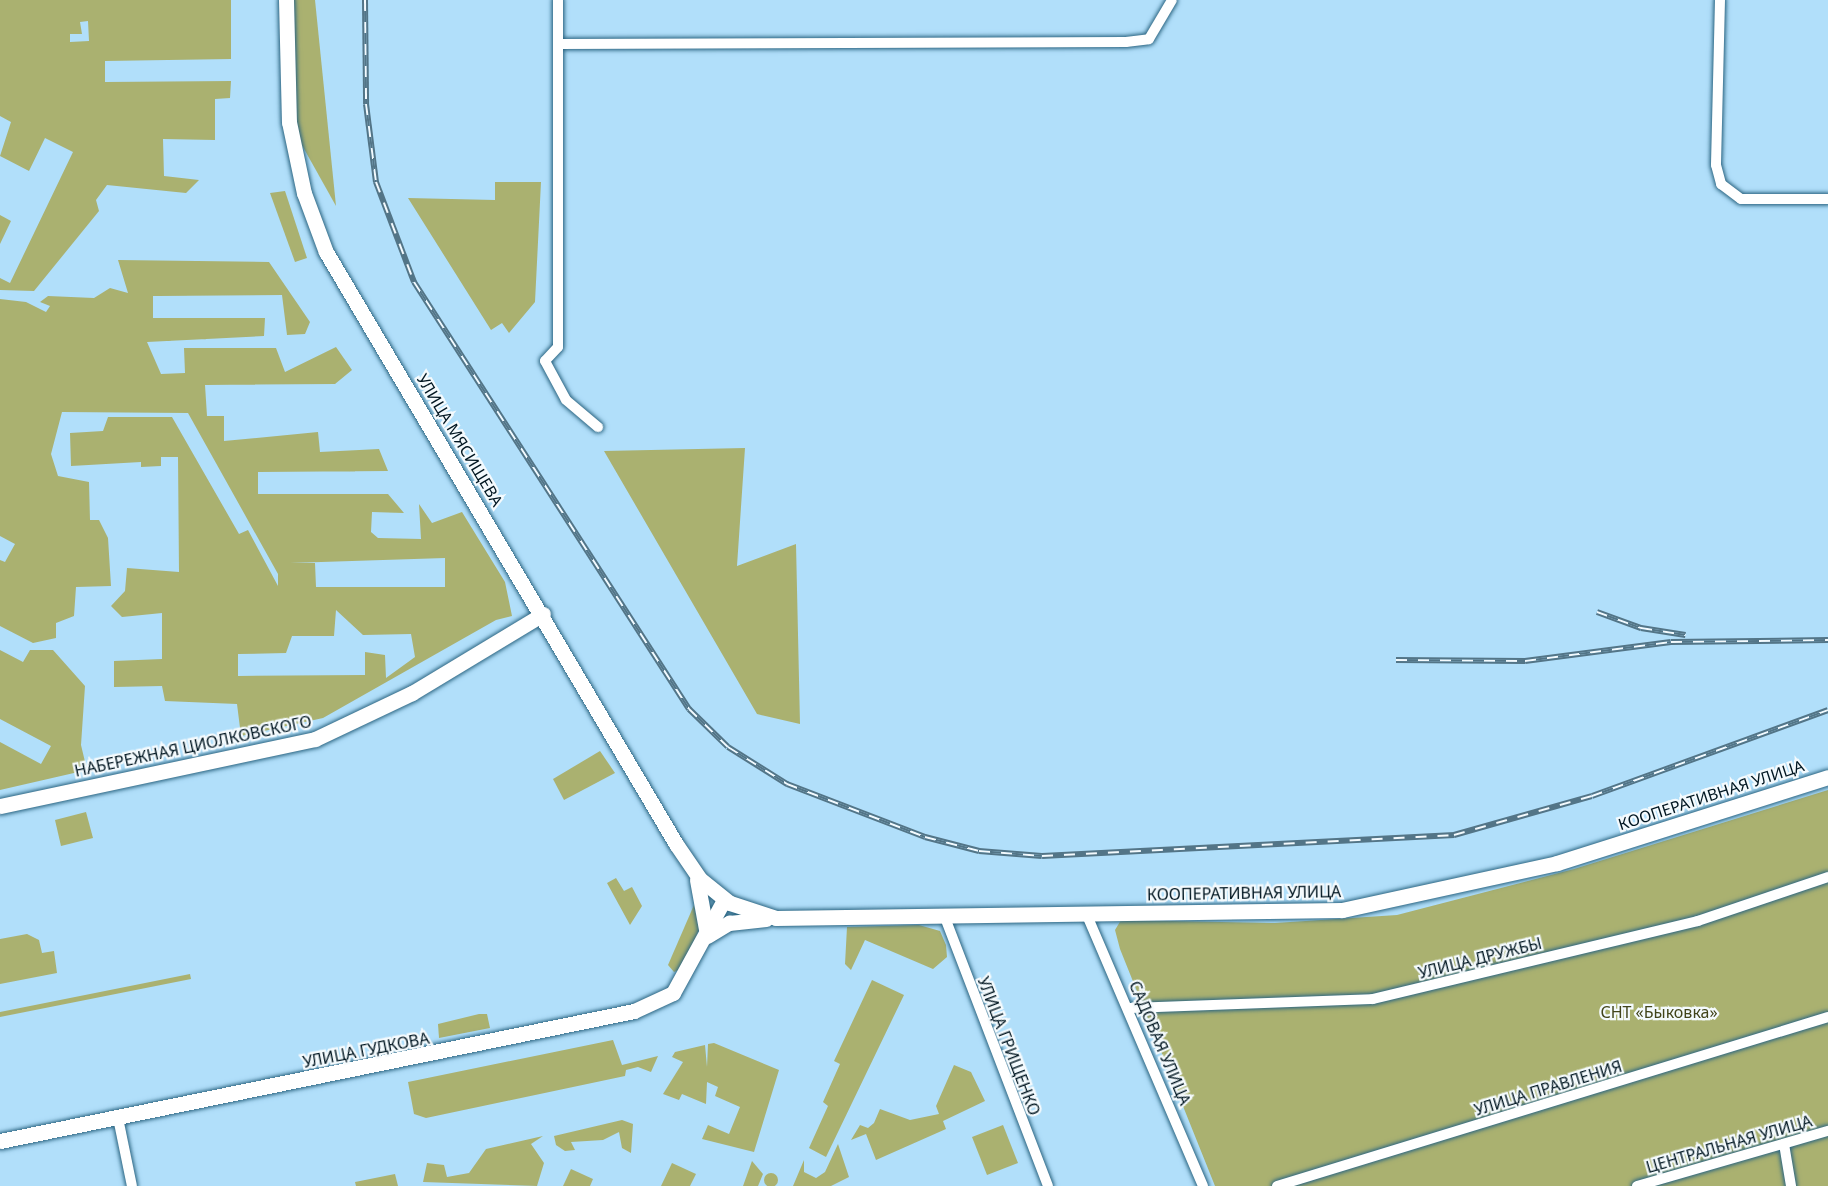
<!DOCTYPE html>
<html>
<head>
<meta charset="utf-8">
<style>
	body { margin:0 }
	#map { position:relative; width:1828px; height:1186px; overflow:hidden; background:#b1dffa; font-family:"Noto Sans",sans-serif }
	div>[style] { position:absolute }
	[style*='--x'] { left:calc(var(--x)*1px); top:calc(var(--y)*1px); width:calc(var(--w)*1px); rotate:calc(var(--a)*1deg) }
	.green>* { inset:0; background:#aab170 }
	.round { border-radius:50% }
	.roads { filter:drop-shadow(0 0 2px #2b6582) drop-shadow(0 0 2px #2b6582) }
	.street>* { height:10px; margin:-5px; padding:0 5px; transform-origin:5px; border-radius:5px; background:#fff }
	.secondary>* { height:15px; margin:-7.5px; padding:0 7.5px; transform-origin:7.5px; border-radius:7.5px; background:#fff }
	.rail>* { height:6px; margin-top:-3px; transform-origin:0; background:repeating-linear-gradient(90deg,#f4fafd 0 11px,#537587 0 22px); box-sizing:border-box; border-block:2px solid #537587 }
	span { translate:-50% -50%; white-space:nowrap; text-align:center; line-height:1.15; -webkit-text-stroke:4.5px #f4fafd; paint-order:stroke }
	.street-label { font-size:16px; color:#001621 }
	.park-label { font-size:16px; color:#41441a }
</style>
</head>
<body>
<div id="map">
	<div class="green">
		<i style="clip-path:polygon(evenodd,0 0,231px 0,231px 59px,105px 61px,105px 82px,231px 81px,230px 98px,215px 99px,215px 140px,163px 139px,164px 176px,199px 180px,186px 193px,107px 185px,96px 200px,99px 211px,34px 291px,0 290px,0 278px,10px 283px,73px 152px,45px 138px,29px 171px,0 156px,11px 122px,0 116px,0 0,88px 21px,89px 41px,70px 42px,70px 34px,82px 34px,80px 22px,88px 21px)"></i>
		<i style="clip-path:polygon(286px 0,315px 0,336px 206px,289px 122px)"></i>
		<i style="clip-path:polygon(495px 182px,541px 182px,535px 302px,509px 333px,502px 323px,491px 330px,408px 198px,495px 200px)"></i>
		<i style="clip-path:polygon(285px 191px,307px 258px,295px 262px,270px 193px)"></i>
		<i style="clip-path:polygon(0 215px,11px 221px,0 244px)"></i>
		<i style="clip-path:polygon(evenodd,118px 260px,269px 262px,310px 322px,305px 334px,287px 335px,282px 295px,153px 296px,153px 318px,265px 318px,264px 336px,147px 342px,161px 374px,185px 373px,184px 348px,276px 348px,285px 372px,336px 347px,352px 370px,335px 384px,205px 385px,207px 416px,224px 416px,224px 441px,318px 432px,320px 452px,379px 449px,388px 471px,258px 472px,258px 494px,388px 494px,404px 513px,372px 512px,371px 532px,378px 538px,421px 539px,419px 504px,432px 523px,462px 512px,505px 582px,512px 616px,496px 620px,323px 718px,241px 736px,237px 704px,165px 701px,162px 686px,114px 687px,114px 661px,162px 659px,162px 613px,122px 617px,111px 606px,125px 591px,127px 568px,179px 572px,178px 457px,161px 457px,161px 466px,141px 467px,141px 462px,71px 466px,70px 433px,103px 431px,108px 417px,172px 417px,239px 534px,248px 530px,278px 586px,278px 574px,188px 413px,62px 412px,51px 454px,58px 476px,89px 482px,90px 520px,99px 520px,108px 538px,111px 586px,76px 587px,74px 616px,56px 623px,56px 638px,33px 643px,0 626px,0 560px,5px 562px,15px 544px,0 536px,0 299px,26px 302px,46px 312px,50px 306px,40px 302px,48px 296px,94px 298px,110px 288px,128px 293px,118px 260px,445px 558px,445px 587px,316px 587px,315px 563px,290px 563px,445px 558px,118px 260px,336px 610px,363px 635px,411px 634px,415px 657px,386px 678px,385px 655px,365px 652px,365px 675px,238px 676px,238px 654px,286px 653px,292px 636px,334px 636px,336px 610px)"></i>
		<i style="clip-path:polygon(745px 448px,737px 566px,796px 544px,800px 724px,757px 714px,604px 451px)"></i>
		<i style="clip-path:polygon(0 650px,23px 662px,30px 650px,53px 650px,85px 686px,81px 745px,87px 770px,0 790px,0 742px,41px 764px,51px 746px,0 719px)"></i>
		<i style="clip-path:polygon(600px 751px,615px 773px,564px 800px,553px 779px)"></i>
		<i style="clip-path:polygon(1828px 790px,1828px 1186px,1215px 1186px,1120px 949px,1115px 930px,1121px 920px,1275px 923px,1397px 915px,1574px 869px)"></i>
		<i style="clip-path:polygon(86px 812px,93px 838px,61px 846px,55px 820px)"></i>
		<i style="clip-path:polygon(616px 878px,624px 891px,632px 887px,642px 906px,630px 925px,607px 883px)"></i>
		<i style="clip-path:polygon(694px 905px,699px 930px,681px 969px,674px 972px,668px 965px)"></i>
		<i style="clip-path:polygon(919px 925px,940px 931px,946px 945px,947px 957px,933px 969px,865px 940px,851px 970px,845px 964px,847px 927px)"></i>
		<i style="clip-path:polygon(27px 934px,39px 940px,42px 953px,54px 951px,57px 973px,0 984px,0 939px)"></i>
		<i style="clip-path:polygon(190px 974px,191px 979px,0 1017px,0 1012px)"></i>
		<i style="clip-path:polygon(872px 980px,904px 995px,826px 1157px,809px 1148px,828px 1106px,823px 1102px,840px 1064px,834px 1061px)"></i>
		<i style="clip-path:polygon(479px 1014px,487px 1014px,490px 1028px,439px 1038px,438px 1024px)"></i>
		<i style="clip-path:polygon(613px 1040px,622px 1065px,658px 1056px,651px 1072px,638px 1067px,626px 1070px,625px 1076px,426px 1118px,414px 1114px,408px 1082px)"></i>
		<i style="clip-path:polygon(714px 1043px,779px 1070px,754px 1152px,702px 1139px,708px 1125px,729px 1134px,740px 1107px,715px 1096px,718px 1087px,707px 1082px,706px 1104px,682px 1094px,679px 1100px,663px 1094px,683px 1062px,672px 1057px,675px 1052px,705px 1045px,707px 1067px,708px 1044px)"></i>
		<i style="clip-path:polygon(954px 1065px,971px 1072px,985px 1101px,943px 1121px,946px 1129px,876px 1160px,866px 1134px,851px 1140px,860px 1125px,868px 1128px,874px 1123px,880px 1109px,910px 1120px,939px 1114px,936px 1106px)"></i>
		<i style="clip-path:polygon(622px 1120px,633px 1124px,631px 1153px,622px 1148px,619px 1132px,603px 1140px,571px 1142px,575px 1150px,565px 1151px,556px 1145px,554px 1136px)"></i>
		<i style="clip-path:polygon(1003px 1125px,1018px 1163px,987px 1175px,972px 1137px)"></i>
		<i style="clip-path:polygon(543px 1136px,531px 1144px,544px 1163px,537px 1186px,423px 1182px,427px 1163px,444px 1165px,447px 1177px,469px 1173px,486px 1149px)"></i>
		<i style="clip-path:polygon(838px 1144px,849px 1177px,831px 1186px,793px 1186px,804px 1160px,804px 1172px,816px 1178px,825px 1172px)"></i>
		<i style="clip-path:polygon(752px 1161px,763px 1174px,758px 1186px,743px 1186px)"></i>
		<i style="clip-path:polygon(672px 1163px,696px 1174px,690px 1186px,661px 1186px)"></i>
		<i style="clip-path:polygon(571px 1169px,593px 1179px,590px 1186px,563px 1186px)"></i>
		<i class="round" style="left:764px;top:1173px;width:14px;height:14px"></i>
		<i style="clip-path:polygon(395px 1174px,398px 1186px,356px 1186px,355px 1182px)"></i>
	</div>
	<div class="roads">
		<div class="street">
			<i style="--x:558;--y:0;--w:347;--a:90"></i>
			<i style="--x:558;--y:347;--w:19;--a:133"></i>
			<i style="--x:545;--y:361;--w:44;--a:61.7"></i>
			<i style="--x:566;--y:400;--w:42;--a:40.2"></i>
			<i style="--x:1720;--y:0;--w:165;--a:91.4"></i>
			<i style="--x:1716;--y:165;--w:20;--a:75"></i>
			<i style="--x:1721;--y:184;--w:25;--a:37"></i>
			<i style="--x:1741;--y:199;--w:87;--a:0"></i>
			<i style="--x:558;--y:44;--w:568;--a:-0.2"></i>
			<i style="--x:1126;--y:42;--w:23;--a:-7"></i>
			<i style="--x:1149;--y:39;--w:45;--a:-59.5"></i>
			<i style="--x:1086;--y:913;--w:297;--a:66.8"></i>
			<i style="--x:944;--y:915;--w:290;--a:69"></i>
			<i style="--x:1129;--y:1008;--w:244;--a:-2.1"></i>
			<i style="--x:1373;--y:999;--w:334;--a:-13.5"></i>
			<i style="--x:1698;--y:921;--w:137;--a:-18.7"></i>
			<i style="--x:118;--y:1118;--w:69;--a:78.4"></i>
			<i style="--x:1784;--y:1144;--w:43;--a:80.5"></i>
			<i style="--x:1277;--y:1186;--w:576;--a:-17.05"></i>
			<i style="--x:1637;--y:1186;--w:199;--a:-16.1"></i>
		</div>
		<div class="secondary">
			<i style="--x:286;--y:0;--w:122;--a:88.6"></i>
			<i style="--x:289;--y:122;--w:73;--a:78.1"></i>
			<i style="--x:304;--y:193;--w:63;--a:69.6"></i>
			<i style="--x:326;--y:252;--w:688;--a:59.41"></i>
			<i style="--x:676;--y:844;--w:42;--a:55.6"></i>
			<i style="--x:700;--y:879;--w:38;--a:39"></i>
			<i style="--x:730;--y:903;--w:48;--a:18.1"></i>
			<i style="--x:776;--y:918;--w:566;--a:-0.81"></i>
			<i style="--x:1342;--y:910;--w:220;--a:-12.3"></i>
			<i style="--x:1557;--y:863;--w:284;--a:-17.6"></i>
			<i style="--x:0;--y:806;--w:322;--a:-12"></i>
			<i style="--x:315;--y:739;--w:107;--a:-25.4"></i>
			<i style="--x:412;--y:693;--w:153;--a:-31.1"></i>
			<i style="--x:697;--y:880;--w:50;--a:79.6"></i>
			<i style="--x:707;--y:936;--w:26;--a:-31"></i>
			<i style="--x:729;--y:923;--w:37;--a:-6"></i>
			<i style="--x:0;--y:1141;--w:647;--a:-11.59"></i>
			<i style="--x:634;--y:1011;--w:43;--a:-24.8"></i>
			<i style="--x:673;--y:993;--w:106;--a:-61.3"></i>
		</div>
	</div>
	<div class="rail">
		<i style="--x:365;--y:0;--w:104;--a:89.4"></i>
		<i style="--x:366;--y:104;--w:79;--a:82.7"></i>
		<i style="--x:376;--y:182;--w:107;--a:69.2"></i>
		<i style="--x:414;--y:282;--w:508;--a:57.22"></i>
		<i style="--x:689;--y:709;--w:54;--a:44.3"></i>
		<i style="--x:728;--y:747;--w:70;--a:32.1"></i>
		<i style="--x:787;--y:784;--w:148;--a:21"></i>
		<i style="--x:925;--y:837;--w:56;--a:14.5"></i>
		<i style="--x:979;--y:851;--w:63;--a:4.5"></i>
		<i style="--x:1042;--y:856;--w:413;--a:-2.9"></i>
		<i style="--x:1454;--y:835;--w:143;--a:-15.8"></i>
		<i style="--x:1592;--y:796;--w:251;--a:-20"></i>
		<i style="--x:1597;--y:612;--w:47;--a:20"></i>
		<i style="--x:1641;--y:628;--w:45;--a:9"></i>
		<i style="--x:1396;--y:660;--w:129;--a:0.4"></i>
		<i style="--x:1525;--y:661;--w:147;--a:-7.4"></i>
		<i style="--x:1671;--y:642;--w:157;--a:-0.7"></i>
	</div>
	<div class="street-label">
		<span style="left:460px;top:440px;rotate:59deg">УЛИЦА МЯСИЩЕВА</span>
		<span style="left:193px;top:746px;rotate:-12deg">НАБЕРЕЖНАЯ ЦИОЛКОВСКОГО</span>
		<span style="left:1711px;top:795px;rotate:-18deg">КООПЕРАТИВНАЯ УЛИЦА</span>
		<span style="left:1244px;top:893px;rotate:-1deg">КООПЕРАТИВНАЯ УЛИЦА</span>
		<span style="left:1480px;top:958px;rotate:-14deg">УЛИЦА ДРУЖБЫ</span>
		<span style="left:1160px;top:1043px;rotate:67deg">САДОВАЯ УЛИЦА</span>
		<span style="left:1009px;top:1046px;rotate:69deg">УЛИЦА ГРИЩЕНКО</span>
		<span style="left:366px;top:1050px;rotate:-11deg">УЛИЦА ГУДКОВА</span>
		<span style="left:1548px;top:1088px;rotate:-17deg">УЛИЦА ПРАВЛЕНИЯ</span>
		<span style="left:1729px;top:1144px;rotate:-16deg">ЦЕНТРАЛЬНАЯ УЛИЦА</span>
	</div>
	<div class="park-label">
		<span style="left:1659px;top:1012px">СНТ «Быковка»</span>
	</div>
</div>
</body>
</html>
